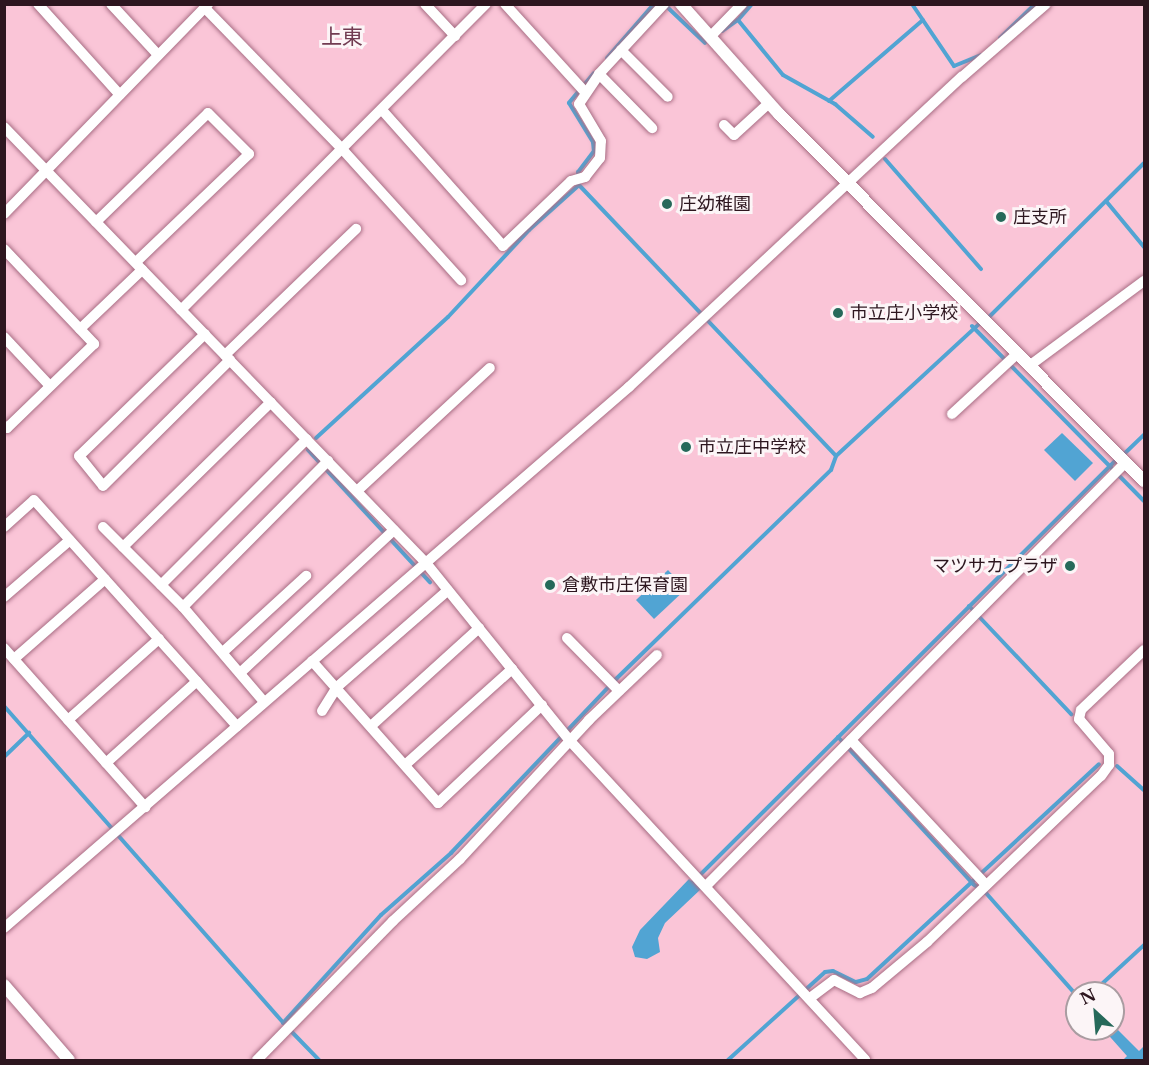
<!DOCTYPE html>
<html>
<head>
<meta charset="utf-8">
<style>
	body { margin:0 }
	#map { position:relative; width:1149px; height:1065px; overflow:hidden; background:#fac5d7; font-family:"Libre Baskerville","Noto Sans JP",serif }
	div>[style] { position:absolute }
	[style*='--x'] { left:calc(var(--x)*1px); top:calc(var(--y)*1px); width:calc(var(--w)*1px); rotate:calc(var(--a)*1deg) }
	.water>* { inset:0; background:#51a4d3 }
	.stream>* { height:4px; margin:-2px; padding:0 2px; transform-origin:2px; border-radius:2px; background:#51a4d3 }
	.roads { filter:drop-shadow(0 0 2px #a86d84) drop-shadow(0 0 2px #a86d84) }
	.minor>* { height:10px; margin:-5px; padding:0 5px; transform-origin:5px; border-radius:5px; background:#fff }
	.tertiary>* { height:12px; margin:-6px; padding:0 6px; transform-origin:6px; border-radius:6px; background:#fff }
	.dots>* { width:16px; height:16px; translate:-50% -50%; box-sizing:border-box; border:3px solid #fcf5f7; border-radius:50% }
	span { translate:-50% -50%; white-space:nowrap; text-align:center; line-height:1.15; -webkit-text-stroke:6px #fcf5f7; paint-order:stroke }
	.poi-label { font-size:18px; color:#2d161f }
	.left { translate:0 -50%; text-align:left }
	.right { translate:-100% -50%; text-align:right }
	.quarter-label { font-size:21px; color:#713b51 }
	.frame { position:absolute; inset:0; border:6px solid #2d161f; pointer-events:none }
	.north { position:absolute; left:1065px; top:981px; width:60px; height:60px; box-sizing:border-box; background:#fcf5f7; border:2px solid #a99ca1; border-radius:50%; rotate:334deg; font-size:16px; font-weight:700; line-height:24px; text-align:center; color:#2d161f }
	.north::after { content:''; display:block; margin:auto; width:21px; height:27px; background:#26695a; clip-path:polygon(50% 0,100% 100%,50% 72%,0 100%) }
</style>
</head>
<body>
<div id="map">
	<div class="water">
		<i style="clip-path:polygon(1062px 433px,1093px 463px,1075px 481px,1044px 450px)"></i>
		<i style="clip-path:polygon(668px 570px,686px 589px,654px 619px,636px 600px)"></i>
		<i style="clip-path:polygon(689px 879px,701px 889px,665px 923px,658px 938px,660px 952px,647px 959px,635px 957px,632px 947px,640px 930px)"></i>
		<i style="clip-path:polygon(1113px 1025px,1139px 1051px,1144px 1046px,1144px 1060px,1123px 1060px,1127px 1056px,1103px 1029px,1113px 1029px)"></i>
	</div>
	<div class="stream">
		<i style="--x:912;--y:4;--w:75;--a:55.9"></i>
		<i style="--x:954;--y:66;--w:29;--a:-22"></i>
		<i style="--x:665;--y:5;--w:55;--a:43.5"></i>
		<i style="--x:738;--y:20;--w:21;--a:-49"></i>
		<i style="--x:722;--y:31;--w:19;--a:-35"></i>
		<i style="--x:738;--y:20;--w:71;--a:50.7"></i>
		<i style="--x:783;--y:75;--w:60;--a:29.1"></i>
		<i style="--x:835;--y:104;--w:50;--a:41"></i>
		<i style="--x:1000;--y:38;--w:49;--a:-44.2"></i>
		<i style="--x:607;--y:58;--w:72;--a:-49"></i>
		<i style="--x:594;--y:73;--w:39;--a:130"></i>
		<i style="--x:569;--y:103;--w:46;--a:58.4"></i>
		<i style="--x:593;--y:142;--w:9;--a:84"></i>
		<i style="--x:594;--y:151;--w:26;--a:127"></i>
		<i style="--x:578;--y:172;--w:13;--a:86"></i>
		<i style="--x:579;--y:185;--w:373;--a:46.5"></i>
		<i style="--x:829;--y:101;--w:124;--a:-40.8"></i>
		<i style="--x:885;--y:159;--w:146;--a:48.9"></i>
		<i style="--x:1106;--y:201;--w:60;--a:50.4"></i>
		<i style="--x:987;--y:319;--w:221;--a:-44.8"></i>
		<i style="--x:972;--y:326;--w:245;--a:45.5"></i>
		<i style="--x:316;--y:438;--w:179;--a:-42.5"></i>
		<i style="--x:448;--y:317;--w:119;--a:-47"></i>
		<i style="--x:529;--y:230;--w:67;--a:-42"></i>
		<i style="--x:308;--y:450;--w:180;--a:47.3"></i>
		<i style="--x:1123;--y:455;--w:29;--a:-44"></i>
		<i style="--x:969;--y:606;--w:149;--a:46.6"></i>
		<i style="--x:4;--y:706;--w:422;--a:48.6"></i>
		<i style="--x:838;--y:737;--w:200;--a:47.4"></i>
		<i style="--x:973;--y:884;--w:16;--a:35"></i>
		<i style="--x:986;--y:893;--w:137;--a:48.5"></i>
		<i style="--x:4;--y:757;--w:35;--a:-44"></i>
		<i style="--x:1117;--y:766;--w:36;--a:42"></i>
		<i style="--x:689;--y:886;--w:605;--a:-44.93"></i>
		<i style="--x:1092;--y:993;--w:71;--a:-42.7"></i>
		<i style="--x:283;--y:1023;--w:146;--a:-47.8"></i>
		<i style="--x:381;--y:915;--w:94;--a:-41.5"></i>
		<i style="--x:451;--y:853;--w:240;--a:-46.5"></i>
		<i style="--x:616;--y:679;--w:300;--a:-44.2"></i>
		<i style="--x:831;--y:470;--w:15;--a:-70"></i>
		<i style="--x:836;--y:456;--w:197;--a:-42.7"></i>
		<i style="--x:289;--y:1029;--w:43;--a:45.9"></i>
		<i style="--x:728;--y:1060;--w:131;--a:-42.2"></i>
		<i style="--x:825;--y:972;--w:8;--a:-7"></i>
		<i style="--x:833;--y:971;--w:25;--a:26"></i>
		<i style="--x:856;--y:982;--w:11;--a:-15"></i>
		<i style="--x:867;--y:979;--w:316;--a:-42.8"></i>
	</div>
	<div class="roads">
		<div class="minor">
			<i style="--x:38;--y:4;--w:122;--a:48"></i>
			<i style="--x:111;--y:4;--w:69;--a:47.3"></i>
			<i style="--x:425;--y:4;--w:44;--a:46.8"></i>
			<i style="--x:505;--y:4;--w:119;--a:47.7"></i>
			<i style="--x:205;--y:8;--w:198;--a:45.8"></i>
			<i style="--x:343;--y:150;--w:176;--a:47.8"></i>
			<i style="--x:710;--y:37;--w:46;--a:-45.9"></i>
			<i style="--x:621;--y:50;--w:66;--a:45"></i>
			<i style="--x:599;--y:74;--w:76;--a:45.5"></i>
			<i style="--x:382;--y:110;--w:182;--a:48.3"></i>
			<i style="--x:503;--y:246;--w:94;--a:-43.7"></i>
			<i style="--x:571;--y:181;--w:15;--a:-16"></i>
			<i style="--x:585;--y:177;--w:24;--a:-52"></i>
			<i style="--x:600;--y:158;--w:17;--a:-87"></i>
			<i style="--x:601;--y:141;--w:43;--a:-120.7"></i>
			<i style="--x:579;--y:104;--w:36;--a:-56"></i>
			<i style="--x:599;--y:74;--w:96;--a:-47.1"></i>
			<i style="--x:724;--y:125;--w:14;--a:45"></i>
			<i style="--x:734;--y:135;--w:47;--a:-42.4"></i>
			<i style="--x:4;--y:127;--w:607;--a:45.93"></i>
			<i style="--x:426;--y:563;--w:230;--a:51"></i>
			<i style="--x:571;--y:742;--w:433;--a:47.2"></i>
			<i style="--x:4;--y:214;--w:293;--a:-45.8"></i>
			<i style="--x:96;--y:222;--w:156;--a:-44.2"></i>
			<i style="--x:208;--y:113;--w:58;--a:45"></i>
			<i style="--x:249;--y:154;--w:156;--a:136.3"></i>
			<i style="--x:4;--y:249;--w:131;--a:46.5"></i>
			<i style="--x:94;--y:344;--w:121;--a:136"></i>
			<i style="--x:7;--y:428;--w:4;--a:-146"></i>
			<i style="--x:181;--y:310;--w:432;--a:-45.1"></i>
			<i style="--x:80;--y:329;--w:86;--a:-43.6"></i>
			<i style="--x:205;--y:334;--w:175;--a:135.9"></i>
			<i style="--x:79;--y:456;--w:38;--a:51"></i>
			<i style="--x:103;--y:486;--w:179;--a:-44.8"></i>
			<i style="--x:4;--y:337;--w:67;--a:46.8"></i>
			<i style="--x:225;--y:355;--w:182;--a:-43.9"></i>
			<i style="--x:1029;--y:366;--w:143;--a:-36.5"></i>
			<i style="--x:952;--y:414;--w:88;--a:-42.7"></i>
			<i style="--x:357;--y:491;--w:181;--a:-42.8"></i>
			<i style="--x:4;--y:527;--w:40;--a:-42"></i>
			<i style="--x:34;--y:500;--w:304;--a:48.1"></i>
			<i style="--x:103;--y:527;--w:113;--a:45"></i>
			<i style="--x:183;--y:607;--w:125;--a:49.5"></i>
			<i style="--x:123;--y:547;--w:207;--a:-44.4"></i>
			<i style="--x:161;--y:585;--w:206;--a:-45"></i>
			<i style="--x:4;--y:597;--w:87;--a:-40.8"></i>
			<i style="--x:183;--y:607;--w:206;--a:-45.2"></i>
			<i style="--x:567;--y:638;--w:74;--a:45.5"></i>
			<i style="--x:4;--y:648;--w:213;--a:48.4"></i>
			<i style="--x:223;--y:652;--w:113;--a:-42.5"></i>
			<i style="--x:14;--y:659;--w:121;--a:-41.3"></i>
			<i style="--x:312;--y:661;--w:190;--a:48.4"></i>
			<i style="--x:438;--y:803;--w:143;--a:-43.3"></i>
			<i style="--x:240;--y:673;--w:210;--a:-42.9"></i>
			<i style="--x:322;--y:711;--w:28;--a:-58"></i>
			<i style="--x:337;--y:687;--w:147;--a:-41.1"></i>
			<i style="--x:68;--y:720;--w:122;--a:-41.7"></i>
			<i style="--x:371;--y:726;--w:146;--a:-42.2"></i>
			<i style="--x:851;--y:740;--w:198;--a:47"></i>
			<i style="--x:106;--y:763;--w:122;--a:-42"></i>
			<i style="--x:405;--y:765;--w:144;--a:-41.9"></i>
			<i style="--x:707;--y:885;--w:595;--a:-45.27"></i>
			<i style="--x:4;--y:928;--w:827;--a:-40.88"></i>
			<i style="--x:629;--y:387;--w:455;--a:-43"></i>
			<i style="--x:962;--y:77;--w:111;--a:-41"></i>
			<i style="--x:810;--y:998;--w:30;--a:-37"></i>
			<i style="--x:834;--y:980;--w:29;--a:27"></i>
			<i style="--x:860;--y:993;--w:13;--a:-23"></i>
			<i style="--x:872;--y:988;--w:72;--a:-39.9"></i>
			<i style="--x:927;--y:942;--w:240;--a:-43.7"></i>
			<i style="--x:1101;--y:776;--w:14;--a:-54"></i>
			<i style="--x:1109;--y:765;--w:11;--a:-90"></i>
			<i style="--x:1109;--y:754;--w:46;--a:-130.6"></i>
			<i style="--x:1079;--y:719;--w:9;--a:-77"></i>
			<i style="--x:1081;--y:710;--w:87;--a:-43.6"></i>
			<i style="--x:257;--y:1060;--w:194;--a:-45.6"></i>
			<i style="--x:393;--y:921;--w:91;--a:-42.8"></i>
			<i style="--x:460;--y:859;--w:190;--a:-47.1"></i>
			<i style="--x:589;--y:720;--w:94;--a:-43.7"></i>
		</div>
		<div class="tertiary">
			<i style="--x:681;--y:4;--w:147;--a:48.3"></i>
			<i style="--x:779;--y:114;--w:518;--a:45.16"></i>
			<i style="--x:4;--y:985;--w:99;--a:49.1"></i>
		</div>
	</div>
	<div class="dots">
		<i style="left:667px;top:204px;background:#26695a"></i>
		<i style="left:1001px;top:217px;background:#26695a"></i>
		<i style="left:838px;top:313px;background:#26695a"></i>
		<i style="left:686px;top:447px;background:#26695a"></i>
		<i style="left:1070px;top:566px;background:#26695a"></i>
		<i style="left:550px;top:585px;background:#26695a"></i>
	</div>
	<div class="poi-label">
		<span class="left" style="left:679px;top:204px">庄幼稚園</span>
		<span class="left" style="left:1013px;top:217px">庄支所</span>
		<span class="left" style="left:850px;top:313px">市立庄小学校</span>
		<span class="left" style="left:698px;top:447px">市立庄中学校</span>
		<span class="right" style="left:1058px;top:566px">マツサカプラザ</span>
		<span class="left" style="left:562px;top:585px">倉敷市庄保育園</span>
	</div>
	<div class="quarter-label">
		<span style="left:342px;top:37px">上東</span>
	</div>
	<div class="frame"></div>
	<div class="north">N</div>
</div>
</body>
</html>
